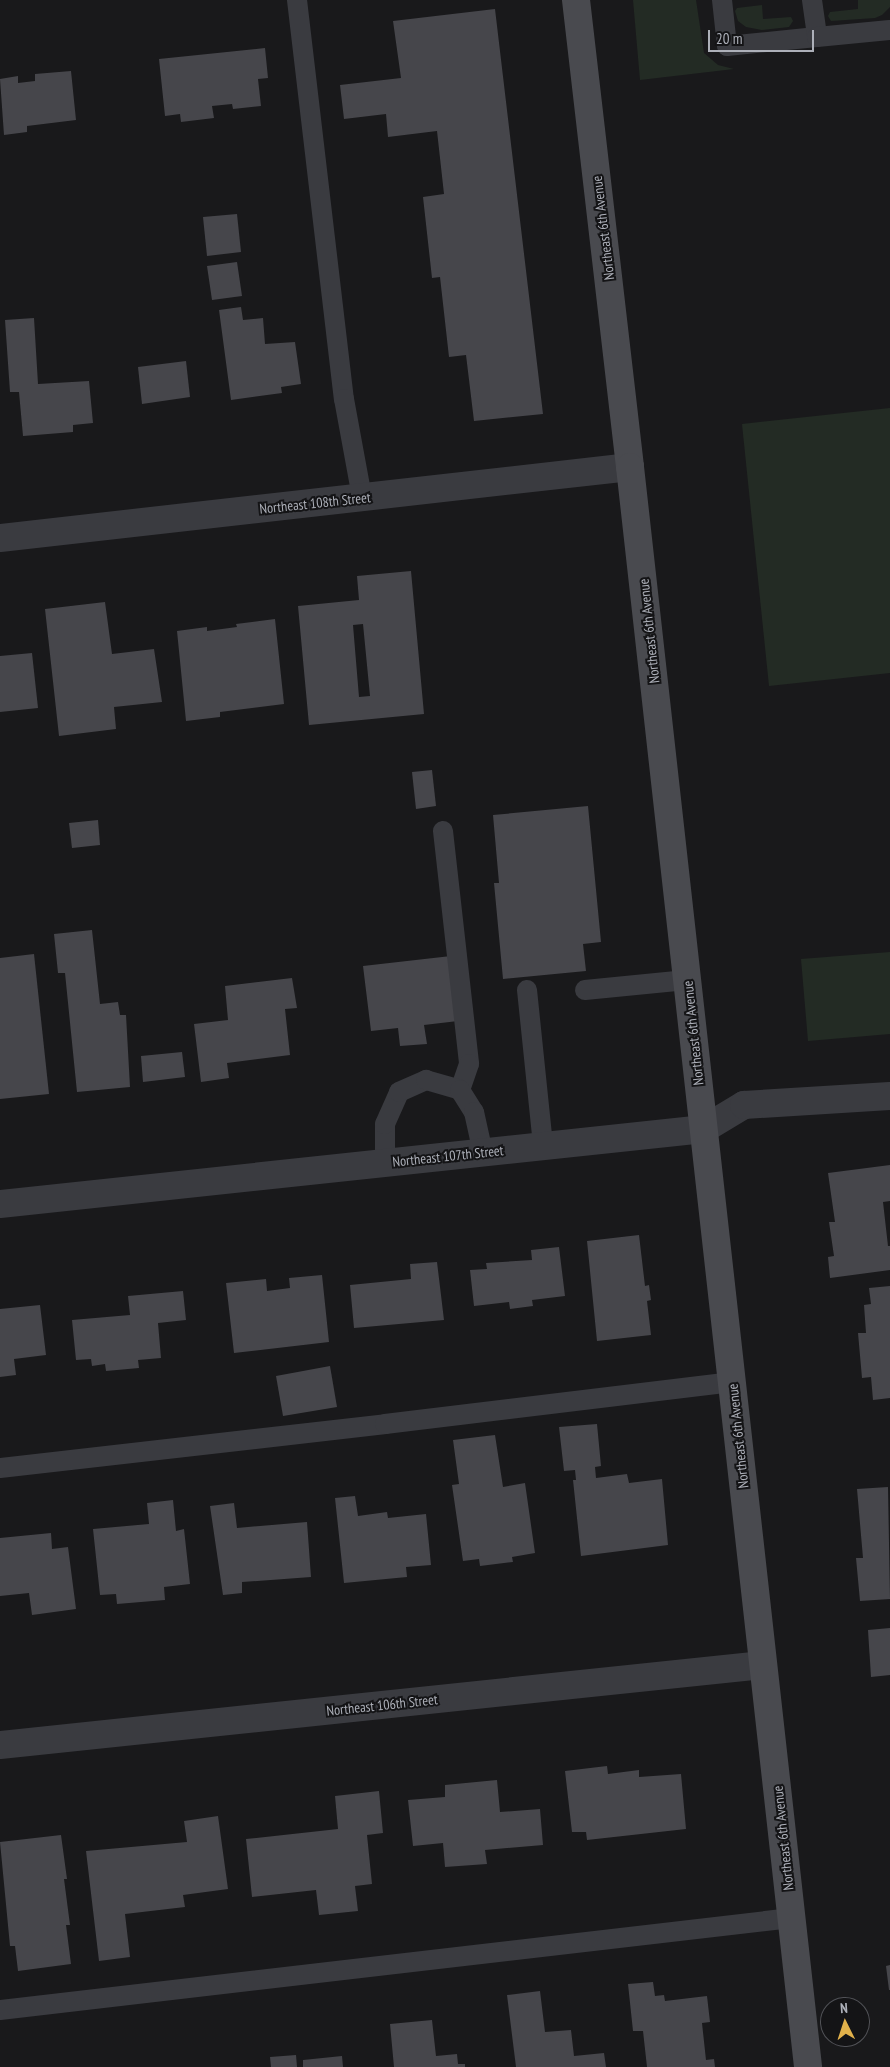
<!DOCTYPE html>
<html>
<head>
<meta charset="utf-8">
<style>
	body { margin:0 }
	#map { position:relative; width:890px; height:2067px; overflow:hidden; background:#19191b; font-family:"PT Sans Narrow",sans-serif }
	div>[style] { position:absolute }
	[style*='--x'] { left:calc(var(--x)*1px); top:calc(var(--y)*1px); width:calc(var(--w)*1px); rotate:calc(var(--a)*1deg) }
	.green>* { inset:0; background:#232b24 }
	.building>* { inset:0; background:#46464b }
	.lane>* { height:20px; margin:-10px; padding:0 10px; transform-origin:10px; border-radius:10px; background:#3a3b40 }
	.street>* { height:28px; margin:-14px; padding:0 14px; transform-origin:14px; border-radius:14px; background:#3a3b40 }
	.secondary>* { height:28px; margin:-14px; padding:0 14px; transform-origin:14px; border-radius:14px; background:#494a4f }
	span { translate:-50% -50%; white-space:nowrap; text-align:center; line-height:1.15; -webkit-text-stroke:4px #141416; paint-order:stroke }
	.street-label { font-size:14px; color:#adb0b9 }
	.north { position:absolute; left:820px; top:1997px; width:50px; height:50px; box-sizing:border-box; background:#141416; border:1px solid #515257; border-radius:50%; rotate:356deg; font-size:14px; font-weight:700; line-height:20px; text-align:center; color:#adb0b9 }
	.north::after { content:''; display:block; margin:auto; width:18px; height:22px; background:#e1b14b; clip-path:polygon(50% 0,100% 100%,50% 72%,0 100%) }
	.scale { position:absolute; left:708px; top:30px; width:106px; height:22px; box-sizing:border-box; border:2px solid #adb0b9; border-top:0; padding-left:6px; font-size:15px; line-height:18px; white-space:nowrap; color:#adb0b9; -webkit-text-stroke:4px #141416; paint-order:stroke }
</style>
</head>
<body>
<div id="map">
	<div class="green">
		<i style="clip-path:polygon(633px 0,696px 0,704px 53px,718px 65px,734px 69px,640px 80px)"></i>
		<i style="clip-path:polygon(858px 0,890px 0,890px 7px,882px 15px,875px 18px,831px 21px,828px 16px,830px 12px,858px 9px)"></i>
		<i style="clip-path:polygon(762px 5px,763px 19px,791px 17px,793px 21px,789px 27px,762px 30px,746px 27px,738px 21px,735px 11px,737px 8px)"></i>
		<i style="clip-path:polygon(890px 408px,890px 673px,769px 686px,742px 424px)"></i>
		<i style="clip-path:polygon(890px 952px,890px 1034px,808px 1041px,801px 959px)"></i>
	</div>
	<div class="building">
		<i style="clip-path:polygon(495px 9px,543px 414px,474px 421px,466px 355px,449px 357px,440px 277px,432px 278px,423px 197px,444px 194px,437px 131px,388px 137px,386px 114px,344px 119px,340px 85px,401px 78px,393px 21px)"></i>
		<i style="clip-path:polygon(265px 48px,268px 78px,258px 79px,261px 106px,233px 109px,232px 104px,212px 106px,214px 118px,181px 122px,180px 114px,165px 116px,159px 59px)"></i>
		<i style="clip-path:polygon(71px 71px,76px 120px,27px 126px,27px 132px,4px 135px,0 79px,18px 76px,18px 83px,35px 81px,35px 74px)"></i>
		<i style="clip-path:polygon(237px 214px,241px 252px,207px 256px,203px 217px)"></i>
		<i style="clip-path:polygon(237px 262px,242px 296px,212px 300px,207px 266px)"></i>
		<i style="clip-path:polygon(241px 307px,243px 320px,263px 318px,265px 344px,295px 342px,301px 384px,281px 387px,282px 393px,231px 400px,219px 310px)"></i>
		<i style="clip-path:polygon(34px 318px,38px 384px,89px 381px,93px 423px,73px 425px,73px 432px,23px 436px,19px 392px,10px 392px,5px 320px)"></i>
		<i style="clip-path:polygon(186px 361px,190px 397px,142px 404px,138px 367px)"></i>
		<i style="clip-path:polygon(evenodd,411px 571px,424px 714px,309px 725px,298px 606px,359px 600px,357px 576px,411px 571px,363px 624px,370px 696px,359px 697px,353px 625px,363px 624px)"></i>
		<i style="clip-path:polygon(105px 602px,112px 654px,154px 649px,162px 702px,114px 707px,116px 729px,59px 736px,45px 609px)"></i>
		<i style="clip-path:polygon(275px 619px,284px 704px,220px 712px,220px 717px,186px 721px,177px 631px,207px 627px,207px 631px,237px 627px,236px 624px)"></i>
		<i style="clip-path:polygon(32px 653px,38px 708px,0 712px,0 656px)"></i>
		<i style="clip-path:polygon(432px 770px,436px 806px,416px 809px,412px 772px)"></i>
		<i style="clip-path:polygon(588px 806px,601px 942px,583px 944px,586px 971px,503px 979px,494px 883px,499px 883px,493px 815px)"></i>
		<i style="clip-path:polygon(98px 820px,100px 845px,72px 848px,69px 823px)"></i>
		<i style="clip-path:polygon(92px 930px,100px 1004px,118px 1002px,120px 1015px,126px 1015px,130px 1087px,77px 1092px,65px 973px,58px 973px,54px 934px)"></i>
		<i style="clip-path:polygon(34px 954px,49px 1094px,0 1099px,0 958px)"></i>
		<i style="clip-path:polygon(451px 956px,458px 1021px,424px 1025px,427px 1044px,400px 1046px,398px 1028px,371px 1031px,363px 966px)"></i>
		<i style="clip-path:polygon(292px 978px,297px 1008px,285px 1009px,290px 1055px,227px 1063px,229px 1078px,201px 1082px,194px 1024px,228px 1020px,225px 986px)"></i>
		<i style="clip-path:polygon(182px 1052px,185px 1077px,143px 1082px,141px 1056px)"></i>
		<i style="clip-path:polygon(890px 1165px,890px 1201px,883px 1202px,888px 1246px,890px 1246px,890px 1270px,830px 1278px,828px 1257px,834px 1256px,829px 1222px,835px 1222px,828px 1173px)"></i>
		<i style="clip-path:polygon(639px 1235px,645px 1286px,649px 1285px,651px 1300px,647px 1301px,651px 1335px,597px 1341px,587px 1241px)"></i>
		<i style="clip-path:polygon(559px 1247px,565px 1296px,532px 1300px,533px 1306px,510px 1309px,509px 1302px,474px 1306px,470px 1270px,487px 1269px,486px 1263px,532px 1260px,531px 1250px)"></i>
		<i style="clip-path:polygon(437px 1262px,444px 1320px,354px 1328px,350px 1285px,411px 1279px,410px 1264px)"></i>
		<i style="clip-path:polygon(322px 1275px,329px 1342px,234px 1353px,226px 1283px,266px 1279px,267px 1291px,290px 1288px,289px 1278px)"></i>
		<i style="clip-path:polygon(890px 1286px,890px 1398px,873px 1400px,871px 1377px,862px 1378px,858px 1333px,866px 1333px,864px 1305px,871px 1304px,869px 1288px)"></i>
		<i style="clip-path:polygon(183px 1291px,186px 1320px,158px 1323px,161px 1358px,138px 1360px,139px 1368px,106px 1371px,105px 1364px,92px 1366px,91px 1359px,76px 1360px,72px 1320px,130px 1315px,128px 1296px)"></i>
		<i style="clip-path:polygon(40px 1305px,46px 1355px,14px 1359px,16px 1375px,0 1377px,0 1309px)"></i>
		<i style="clip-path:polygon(330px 1366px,337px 1407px,283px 1416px,276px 1376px)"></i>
		<i style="clip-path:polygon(597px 1424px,601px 1466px,595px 1467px,596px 1478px,627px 1474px,629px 1483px,662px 1479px,668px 1545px,581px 1556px,573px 1480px,576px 1480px,575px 1470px,564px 1471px,559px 1427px)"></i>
		<i style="clip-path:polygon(495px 1435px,503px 1487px,525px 1483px,535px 1553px,512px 1557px,513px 1562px,480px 1566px,479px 1559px,463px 1561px,452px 1485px,459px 1484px,453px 1440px)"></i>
		<i style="clip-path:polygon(888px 1487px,890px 1599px,860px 1601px,856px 1558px,863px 1558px,857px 1489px)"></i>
		<i style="clip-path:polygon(355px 1496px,358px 1516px,387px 1512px,388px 1518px,426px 1514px,431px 1565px,406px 1567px,407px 1577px,344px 1583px,335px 1498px)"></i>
		<i style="clip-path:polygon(173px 1500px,176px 1531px,184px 1529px,190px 1584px,164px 1587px,165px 1600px,117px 1604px,116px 1594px,100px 1595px,93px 1529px,149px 1524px,147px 1503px)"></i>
		<i style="clip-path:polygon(234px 1503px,237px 1528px,307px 1522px,311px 1577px,242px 1582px,242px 1593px,223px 1595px,210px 1506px)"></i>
		<i style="clip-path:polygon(51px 1533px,52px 1549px,68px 1547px,76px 1609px,32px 1615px,29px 1593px,0 1596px,0 1538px)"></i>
		<i style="clip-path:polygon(890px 1628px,890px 1675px,871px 1677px,868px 1630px)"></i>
		<i style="clip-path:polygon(607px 1766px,608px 1774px,639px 1770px,639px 1777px,681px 1774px,686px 1829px,587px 1840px,586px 1832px,572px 1832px,565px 1771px)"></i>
		<i style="clip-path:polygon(497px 1780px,500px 1812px,540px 1809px,543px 1845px,485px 1850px,487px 1864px,445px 1867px,443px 1843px,413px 1846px,408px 1800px,445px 1797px,445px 1785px)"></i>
		<i style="clip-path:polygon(379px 1791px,383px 1833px,367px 1835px,372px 1884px,355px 1886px,358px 1911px,319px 1915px,316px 1890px,252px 1897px,246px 1839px,338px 1829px,335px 1796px)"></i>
		<i style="clip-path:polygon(218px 1816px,228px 1889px,183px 1895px,185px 1907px,125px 1914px,130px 1957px,99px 1961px,86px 1851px,187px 1842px,184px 1821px)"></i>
		<i style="clip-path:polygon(61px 1835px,67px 1879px,64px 1879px,70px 1925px,66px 1925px,71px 1964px,18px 1971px,15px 1946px,10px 1946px,0 1842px)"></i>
		<i style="clip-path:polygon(890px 1965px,890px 1990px,889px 1990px,886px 1966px)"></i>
		<i style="clip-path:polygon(653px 1982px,655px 1996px,664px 1995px,665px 2001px,707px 1996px,710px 2022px,702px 2023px,706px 2060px,714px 2059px,715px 2067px,647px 2067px,643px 2031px,633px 2031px,628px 1984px)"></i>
		<i style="clip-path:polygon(540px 1991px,545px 2032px,571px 2030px,574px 2056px,604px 2053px,606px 2067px,516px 2067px,507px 1995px)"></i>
		<i style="clip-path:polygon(432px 2020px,436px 2056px,457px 2054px,458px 2064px,465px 2064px,465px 2067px,394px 2067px,390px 2024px)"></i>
		<i style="clip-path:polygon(296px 2055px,297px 2067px,271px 2067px,270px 2057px)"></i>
		<i style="clip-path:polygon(342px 2056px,343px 2067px,303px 2067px,303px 2060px)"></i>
	</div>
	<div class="lane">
		<i style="--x:297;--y:0;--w:402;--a:83.3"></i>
		<i style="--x:344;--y:399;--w:100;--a:79.6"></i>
		<i style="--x:722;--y:0;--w:46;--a:83.8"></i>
		<i style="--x:727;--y:46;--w:90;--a:-5.7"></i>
		<i style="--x:812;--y:0;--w:37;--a:82"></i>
		<i style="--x:817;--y:37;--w:73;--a:-5.5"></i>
		<i style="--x:443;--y:831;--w:234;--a:83.6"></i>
		<i style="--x:469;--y:1064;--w:28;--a:109"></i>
		<i style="--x:527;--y:990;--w:157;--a:84.1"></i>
		<i style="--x:585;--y:990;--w:102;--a:-5.6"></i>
		<i style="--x:385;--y:1163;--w:39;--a:-90"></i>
		<i style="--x:385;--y:1124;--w:35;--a:-66"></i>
		<i style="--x:399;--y:1092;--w:30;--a:-24"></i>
		<i style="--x:426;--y:1080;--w:35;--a:16"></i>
		<i style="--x:460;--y:1090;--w:26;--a:58"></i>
		<i style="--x:474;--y:1112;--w:42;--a:77.6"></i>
		<i style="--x:0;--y:1468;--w:388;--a:-6.5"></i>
		<i style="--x:385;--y:1424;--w:350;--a:-6.9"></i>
		<i style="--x:0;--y:2010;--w:797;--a:-6.63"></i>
	</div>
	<div class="street">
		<i style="--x:0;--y:538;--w:634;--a:-6.43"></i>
		<i style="--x:0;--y:1204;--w:708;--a:-6.08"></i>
		<i style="--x:704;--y:1129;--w:47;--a:-31"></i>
		<i style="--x:744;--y:1105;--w:146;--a:-3.5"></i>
		<i style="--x:0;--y:1745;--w:767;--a:-5.99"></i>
	</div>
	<div class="secondary">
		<i style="--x:576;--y:0;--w:470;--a:83.4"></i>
		<i style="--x:630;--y:467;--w:1610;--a:83.65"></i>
	</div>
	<div class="street-label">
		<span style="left:603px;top:228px;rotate:-97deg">Northeast 6th Avenue</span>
		<span style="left:315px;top:503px;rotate:-6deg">Northeast 108th Street</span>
		<span style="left:649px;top:631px;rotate:-96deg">Northeast 6th Avenue</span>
		<span style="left:693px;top:1033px;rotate:-96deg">Northeast 6th Avenue</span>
		<span style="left:448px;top:1156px;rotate:-6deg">Northeast 107th Street</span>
		<span style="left:738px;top:1436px;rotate:-96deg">Northeast 6th Avenue</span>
		<span style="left:382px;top:1705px;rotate:-6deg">Northeast 106th Street</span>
		<span style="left:783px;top:1838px;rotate:-96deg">Northeast 6th Avenue</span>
	</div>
	<div class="north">N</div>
	<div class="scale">20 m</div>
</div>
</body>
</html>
